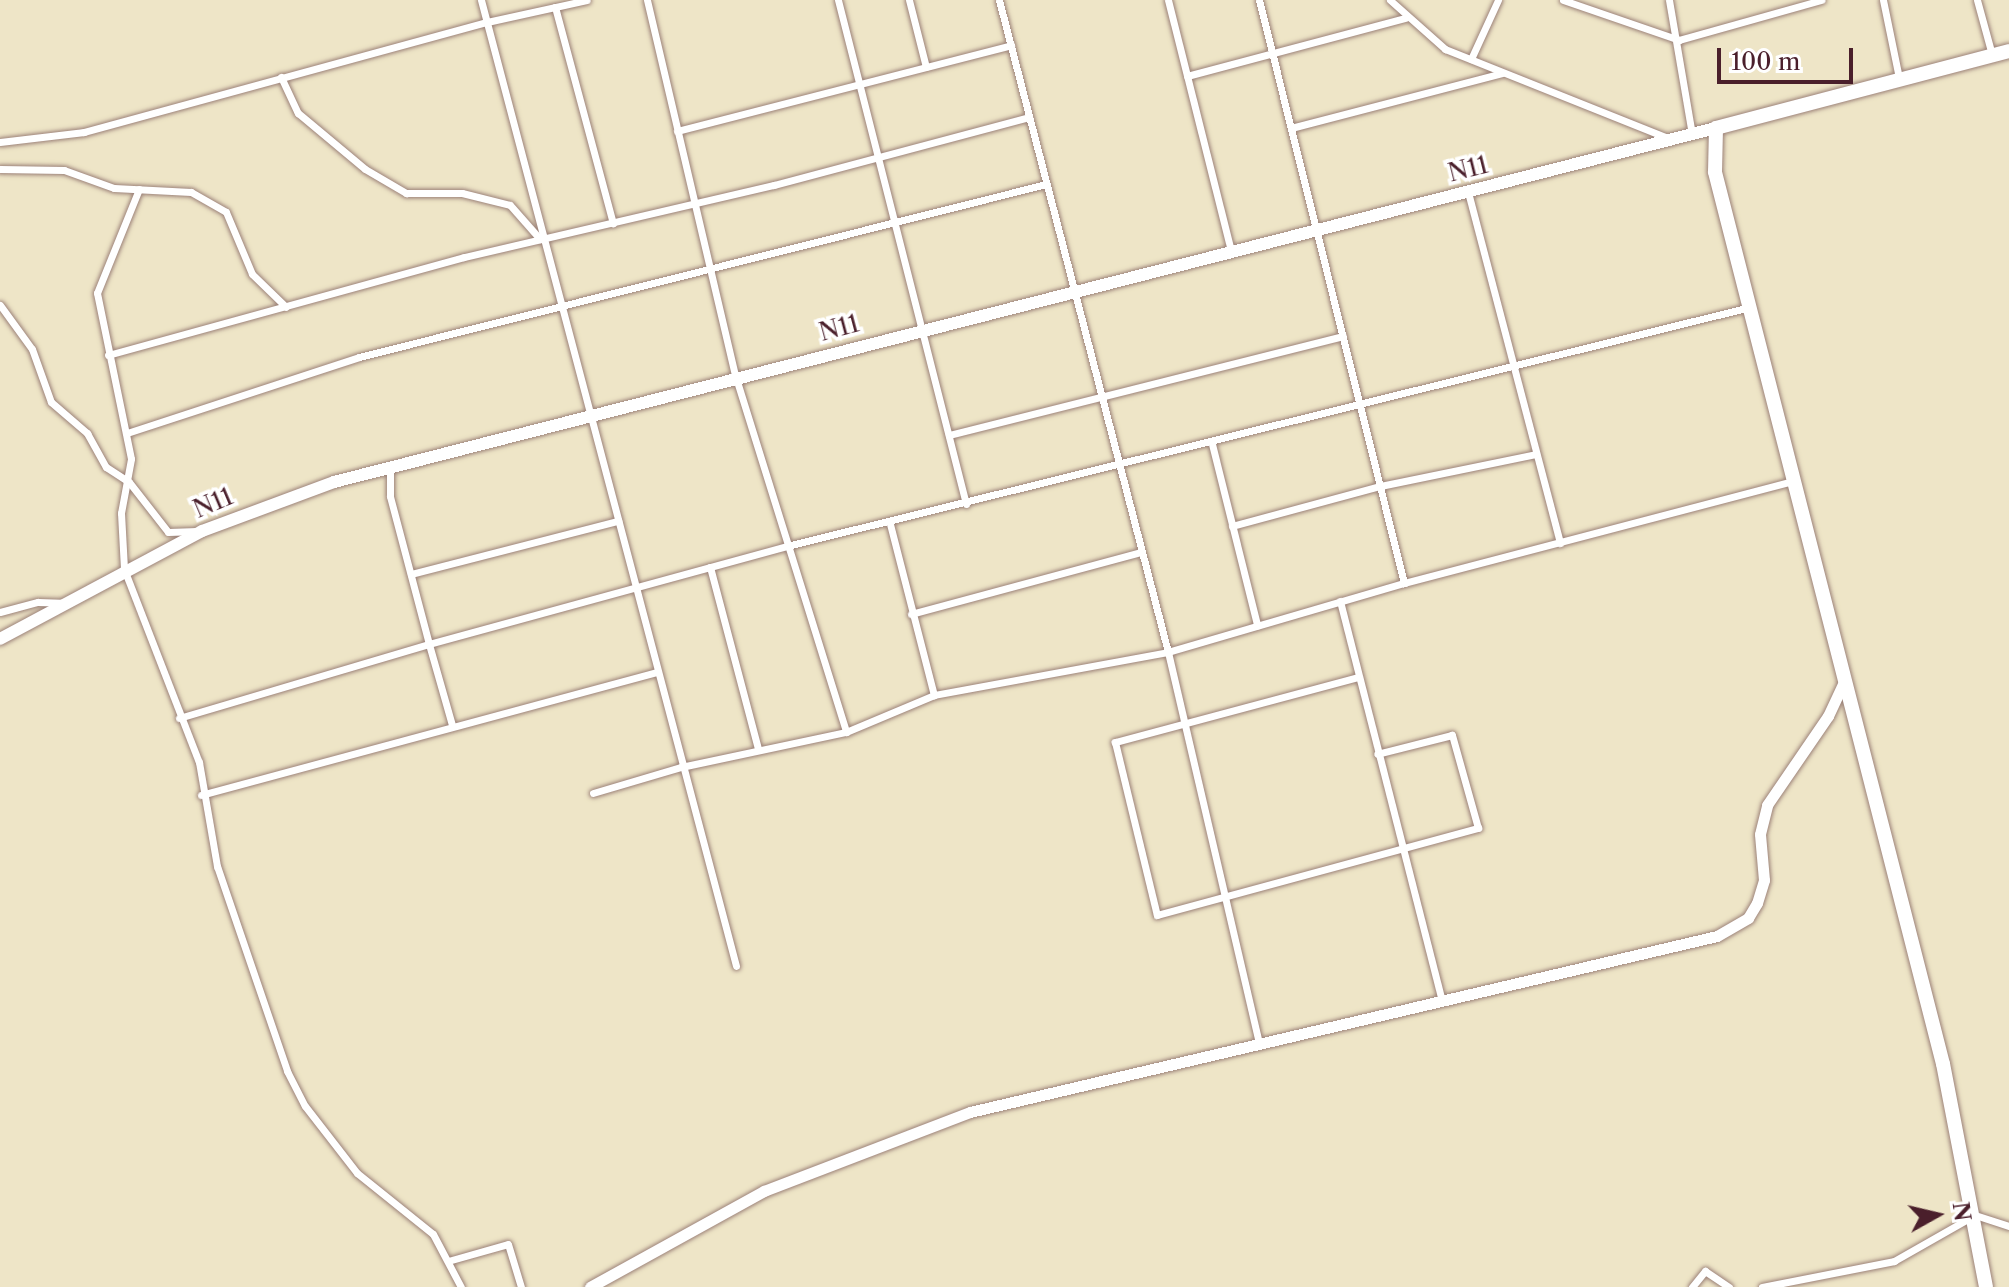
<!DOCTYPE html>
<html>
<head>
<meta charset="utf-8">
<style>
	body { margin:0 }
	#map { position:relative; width:2009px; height:1287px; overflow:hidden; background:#eee5c7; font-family:"Libre Caslon Text",serif }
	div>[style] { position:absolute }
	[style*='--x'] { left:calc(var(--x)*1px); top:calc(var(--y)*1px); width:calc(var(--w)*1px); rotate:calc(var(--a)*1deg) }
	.roads { filter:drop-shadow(0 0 2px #9c8279) drop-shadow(0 0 2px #9c8279) }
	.street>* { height:7px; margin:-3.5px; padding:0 3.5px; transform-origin:3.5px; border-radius:3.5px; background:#fff }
	.secondary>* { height:11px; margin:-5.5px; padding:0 5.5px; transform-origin:5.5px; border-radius:5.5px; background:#fff }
	.primary>* { height:12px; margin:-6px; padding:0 6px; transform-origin:6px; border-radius:6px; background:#fff }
	.highway>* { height:14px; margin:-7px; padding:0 7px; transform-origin:7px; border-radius:7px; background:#fff }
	span { translate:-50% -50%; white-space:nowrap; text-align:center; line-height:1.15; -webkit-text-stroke:7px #fff; paint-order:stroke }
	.street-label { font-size:24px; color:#4a1f2b }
	.north { position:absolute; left:1897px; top:1175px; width:80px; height:80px; -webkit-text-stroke:6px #fff; paint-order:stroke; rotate:82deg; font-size:22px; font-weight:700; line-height:32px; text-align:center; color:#4a1f2b }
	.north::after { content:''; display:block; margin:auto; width:28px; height:36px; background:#4a1f2b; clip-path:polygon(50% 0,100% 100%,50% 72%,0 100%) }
	.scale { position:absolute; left:1717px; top:48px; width:136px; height:36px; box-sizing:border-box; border:4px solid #4a1f2b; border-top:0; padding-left:10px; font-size:24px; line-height:28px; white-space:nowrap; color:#4a1f2b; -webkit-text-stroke:6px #fff; paint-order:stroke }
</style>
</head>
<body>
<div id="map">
	<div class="roads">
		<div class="street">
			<i style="--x:481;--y:0;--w:999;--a:75.21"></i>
			<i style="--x:647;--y:0;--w:388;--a:76.8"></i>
			<i style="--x:736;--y:378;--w:371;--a:72.7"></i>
			<i style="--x:838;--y:0;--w:520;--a:75.75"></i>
			<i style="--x:909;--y:0;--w:69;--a:75.8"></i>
			<i style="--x:999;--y:0;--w:674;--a:75.47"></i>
			<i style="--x:1168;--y:652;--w:401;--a:76.9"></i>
			<i style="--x:1168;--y:0;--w:259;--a:75.9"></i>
			<i style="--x:1259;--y:0;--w:601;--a:76.03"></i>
			<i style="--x:1390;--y:0;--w:74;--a:41.7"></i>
			<i style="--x:1445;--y:49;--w:242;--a:21.8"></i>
			<i style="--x:1563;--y:0;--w:123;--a:19"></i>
			<i style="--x:1679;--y:40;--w:148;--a:-15.7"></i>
			<i style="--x:1669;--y:0;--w:136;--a:80.3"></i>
			<i style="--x:1883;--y:0;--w:80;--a:78.4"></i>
			<i style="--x:1977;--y:0;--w:57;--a:74.7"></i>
			<i style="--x:555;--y:7;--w:224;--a:75"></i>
			<i style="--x:1471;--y:59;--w:65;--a:-65.4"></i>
			<i style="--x:1187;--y:76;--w:226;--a:-14.9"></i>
			<i style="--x:281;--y:77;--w:40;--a:65"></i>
			<i style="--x:298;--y:113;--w:87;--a:39.9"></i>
			<i style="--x:365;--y:169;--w:48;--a:30.3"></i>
			<i style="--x:406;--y:193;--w:56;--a:0"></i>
			<i style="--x:462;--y:193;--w:49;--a:14"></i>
			<i style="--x:510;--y:205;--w:45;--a:48.6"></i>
			<i style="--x:1291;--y:128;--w:218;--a:-14.6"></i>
			<i style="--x:677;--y:131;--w:345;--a:-14.4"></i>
			<i style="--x:0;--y:142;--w:85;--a:-6.8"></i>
			<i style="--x:84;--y:132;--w:418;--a:-15.3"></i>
			<i style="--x:487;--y:22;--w:102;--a:-12.4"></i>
			<i style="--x:0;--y:169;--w:64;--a:0.9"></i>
			<i style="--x:64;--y:170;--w:53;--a:19.8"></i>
			<i style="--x:114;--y:188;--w:77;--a:3"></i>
			<i style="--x:191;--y:192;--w:40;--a:29.7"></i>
			<i style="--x:226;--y:212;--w:67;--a:67.2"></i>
			<i style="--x:252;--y:274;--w:47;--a:44.1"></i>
			<i style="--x:139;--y:189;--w:112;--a:112"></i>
			<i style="--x:97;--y:293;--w:169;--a:78.4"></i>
			<i style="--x:131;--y:459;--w:55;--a:100.5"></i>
			<i style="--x:121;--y:513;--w:56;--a:86.9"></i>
			<i style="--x:124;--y:569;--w:207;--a:68.8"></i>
			<i style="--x:199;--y:762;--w:106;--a:80.2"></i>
			<i style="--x:217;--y:866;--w:217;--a:71.1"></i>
			<i style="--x:287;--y:1071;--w:39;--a:63"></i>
			<i style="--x:305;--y:1106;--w:85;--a:52.2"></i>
			<i style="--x:357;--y:1173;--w:97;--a:38.8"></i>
			<i style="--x:433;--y:1234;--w:60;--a:62.2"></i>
			<i style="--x:1468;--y:192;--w:363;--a:75.3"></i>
			<i style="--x:0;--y:305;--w:54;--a:54"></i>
			<i style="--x:32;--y:349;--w:56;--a:70.3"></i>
			<i style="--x:51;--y:402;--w:48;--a:40.7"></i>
			<i style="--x:87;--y:433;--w:39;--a:61"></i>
			<i style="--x:106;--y:467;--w:27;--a:33"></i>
			<i style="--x:129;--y:482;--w:63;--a:52"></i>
			<i style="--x:168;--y:532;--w:29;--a:-2"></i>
			<i style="--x:108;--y:355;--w:369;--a:-15.4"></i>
			<i style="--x:464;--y:257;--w:318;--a:-13.1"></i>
			<i style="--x:774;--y:185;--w:264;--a:-14.9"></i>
			<i style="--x:127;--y:433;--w:244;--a:-18.1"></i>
			<i style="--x:359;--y:357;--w:708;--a:-14.13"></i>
			<i style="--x:949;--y:435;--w:406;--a:-14.1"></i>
			<i style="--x:1212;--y:444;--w:187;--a:76"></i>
			<i style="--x:890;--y:524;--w:177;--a:75.6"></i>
			<i style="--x:1232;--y:526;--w:153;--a:-15.1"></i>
			<i style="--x:1380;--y:486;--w:159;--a:-11.6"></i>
			<i style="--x:710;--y:567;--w:188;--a:75.2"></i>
			<i style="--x:411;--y:574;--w:214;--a:-14.4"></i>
			<i style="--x:1340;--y:601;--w:412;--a:75.7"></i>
			<i style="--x:0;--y:612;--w:39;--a:-15"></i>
			<i style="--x:38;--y:602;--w:23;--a:2"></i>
			<i style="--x:911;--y:614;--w:238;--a:-15.1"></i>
			<i style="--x:1358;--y:677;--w:252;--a:165"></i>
			<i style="--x:1115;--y:742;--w:178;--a:76.4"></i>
			<i style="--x:1157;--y:915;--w:333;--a:-15.2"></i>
			<i style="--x:1478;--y:828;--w:97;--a:-105.6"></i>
			<i style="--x:1452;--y:735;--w:77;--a:165.8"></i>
			<i style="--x:179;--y:718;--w:261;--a:-16.5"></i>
			<i style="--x:429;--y:644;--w:153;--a:-104.8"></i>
			<i style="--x:390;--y:496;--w:30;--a:-90"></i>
			<i style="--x:452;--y:725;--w:84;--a:-105.9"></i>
			<i style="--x:429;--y:644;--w:371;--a:-15.3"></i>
			<i style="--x:787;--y:546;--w:992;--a:-13.94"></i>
			<i style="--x:593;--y:793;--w:92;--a:-16.5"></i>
			<i style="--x:681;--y:767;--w:169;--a:-12"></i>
			<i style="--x:846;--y:732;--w:95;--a:-22.8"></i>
			<i style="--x:934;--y:695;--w:238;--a:-10.4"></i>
			<i style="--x:1168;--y:652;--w:246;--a:-16.3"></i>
			<i style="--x:1404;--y:583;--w:403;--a:-14.7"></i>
			<i style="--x:201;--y:795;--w:472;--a:-15.1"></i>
			<i style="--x:448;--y:1261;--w:62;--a:-15.8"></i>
			<i style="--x:508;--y:1244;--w:45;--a:73.2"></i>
			<i style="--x:1692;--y:1287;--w:21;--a:-51"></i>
			<i style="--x:1705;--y:1271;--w:29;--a:34"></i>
			<i style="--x:1762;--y:1287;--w:135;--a:-11.1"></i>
			<i style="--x:1894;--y:1261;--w:93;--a:-29.6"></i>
			<i style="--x:1975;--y:1215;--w:36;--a:18"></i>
		</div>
		<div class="secondary">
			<i style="--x:590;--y:1287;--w:199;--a:-28.9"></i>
			<i style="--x:764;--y:1191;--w:221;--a:-21"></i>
			<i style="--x:970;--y:1112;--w:767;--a:-13.26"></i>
			<i style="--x:1717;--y:936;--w:36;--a:-30"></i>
			<i style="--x:1748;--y:918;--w:17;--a:-59"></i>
			<i style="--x:1757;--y:903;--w:24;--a:-73"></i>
			<i style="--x:1764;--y:880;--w:46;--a:-95"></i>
			<i style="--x:1760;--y:834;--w:30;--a:-76"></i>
			<i style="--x:1767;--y:805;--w:108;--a:-55.6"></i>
			<i style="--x:1828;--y:716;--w:40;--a:-65"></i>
		</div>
		<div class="primary">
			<i style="--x:0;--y:639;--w:229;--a:-28.1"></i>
			<i style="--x:202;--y:531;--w:141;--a:-20.4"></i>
			<i style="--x:334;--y:482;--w:1427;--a:-14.37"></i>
		</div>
		<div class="highway">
			<i style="--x:1986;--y:1287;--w:227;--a:-100.9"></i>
			<i style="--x:1943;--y:1064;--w:921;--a:-104.34"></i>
			<i style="--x:1715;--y:172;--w:44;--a:-88.7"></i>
			<i style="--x:1716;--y:128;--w:303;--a:-14.7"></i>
		</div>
	</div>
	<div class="street-label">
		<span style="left:1468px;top:169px;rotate:-14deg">N11</span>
		<span style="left:839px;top:328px;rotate:-15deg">N11</span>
		<span style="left:213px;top:503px;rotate:-23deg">N11</span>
	</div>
	<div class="north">N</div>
	<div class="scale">100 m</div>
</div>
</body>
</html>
